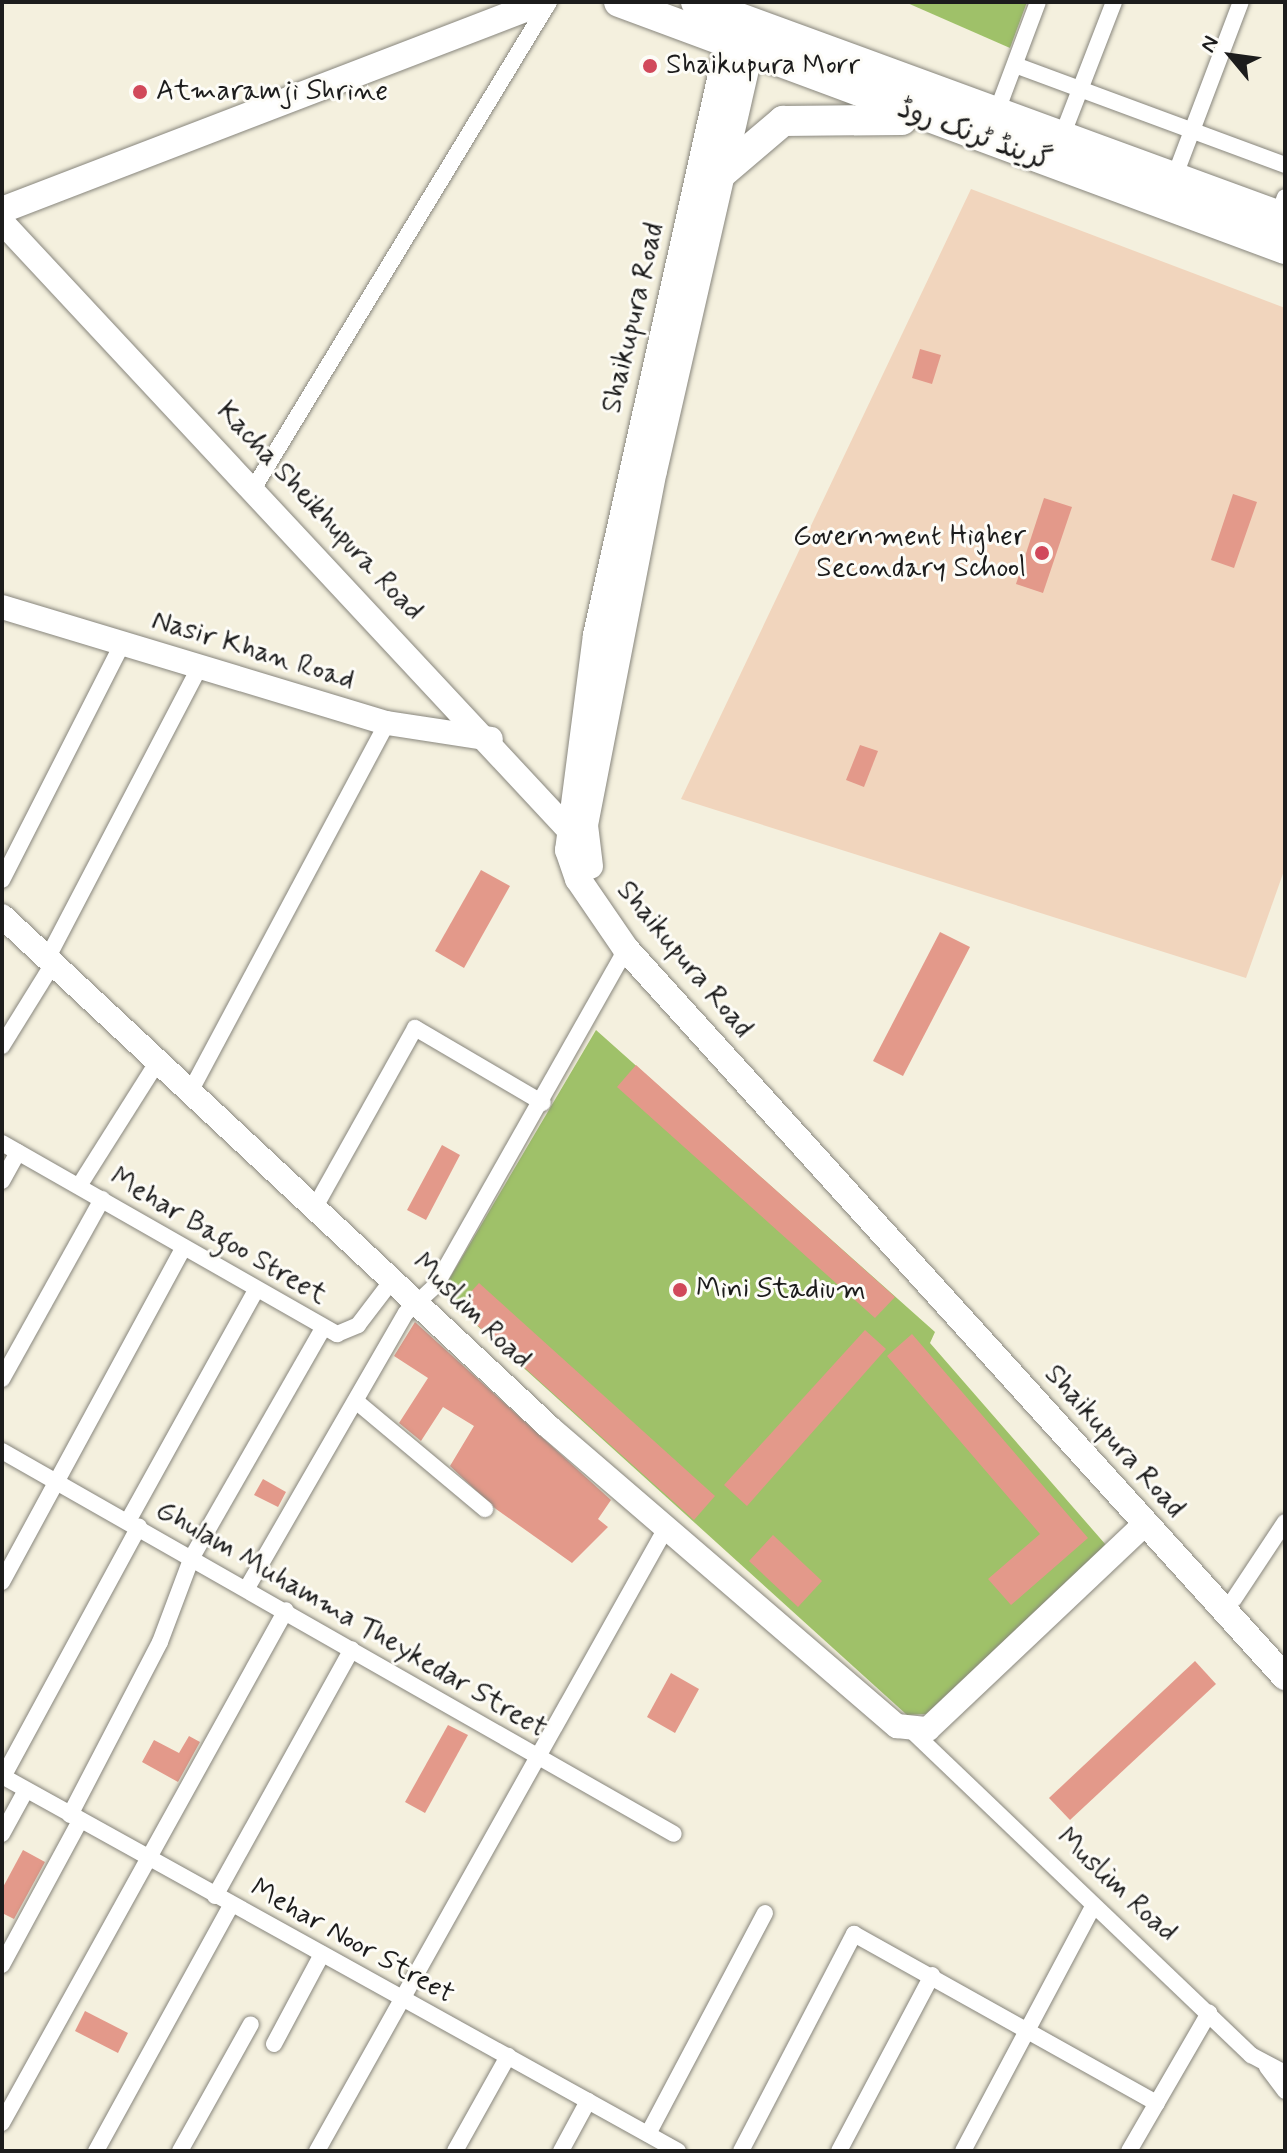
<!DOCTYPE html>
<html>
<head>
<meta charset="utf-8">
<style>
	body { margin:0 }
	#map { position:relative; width:1287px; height:2153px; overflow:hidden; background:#f4f0de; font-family:Mynerve,"Playpen Sans Arabic",sans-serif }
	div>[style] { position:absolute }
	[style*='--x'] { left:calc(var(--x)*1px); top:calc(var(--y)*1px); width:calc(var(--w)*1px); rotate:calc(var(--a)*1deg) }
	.built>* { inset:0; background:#f1d5bd }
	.green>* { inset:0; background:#9fc169 }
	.building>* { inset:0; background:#e3998a }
	.roads { filter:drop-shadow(0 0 2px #88867d) drop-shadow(0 0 2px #88867d) }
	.street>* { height:16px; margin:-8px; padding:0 8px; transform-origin:8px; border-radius:8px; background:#fff }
	.secondary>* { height:24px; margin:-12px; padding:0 12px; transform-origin:12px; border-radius:12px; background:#fff }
	.primary>* { height:26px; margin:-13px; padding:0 13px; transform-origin:13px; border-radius:13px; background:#fff }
	.highway>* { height:30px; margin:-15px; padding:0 15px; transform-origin:15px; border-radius:15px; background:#fff }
	.dots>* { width:22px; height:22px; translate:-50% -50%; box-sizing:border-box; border:4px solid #fdfcf7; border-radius:50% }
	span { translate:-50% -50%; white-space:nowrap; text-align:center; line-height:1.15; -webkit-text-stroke:6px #fdfcf7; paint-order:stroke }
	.poi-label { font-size:28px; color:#1c1c1c }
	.left { translate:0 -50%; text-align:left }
	.right { translate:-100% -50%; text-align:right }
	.street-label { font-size:28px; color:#1c1c1c }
	.frame { position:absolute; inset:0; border:4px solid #1c1c1c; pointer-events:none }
	.north { position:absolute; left:1191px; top:16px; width:80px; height:80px; -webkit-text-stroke:6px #fdfcf7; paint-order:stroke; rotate:299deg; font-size:22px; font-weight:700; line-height:32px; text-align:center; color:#1c1c1c }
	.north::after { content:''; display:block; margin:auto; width:28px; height:36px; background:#1c1c1c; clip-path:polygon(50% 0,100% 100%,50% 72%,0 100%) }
</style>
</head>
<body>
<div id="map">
	<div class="built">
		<i style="clip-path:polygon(971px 189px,1285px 308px,1285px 868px,1246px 978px,681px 799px)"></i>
	</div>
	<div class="green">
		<i style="clip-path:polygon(905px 2px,1027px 2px,1010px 48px)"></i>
		<i style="clip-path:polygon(596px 1030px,935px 1332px,930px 1343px,1106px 1545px,926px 1714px,907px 1715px,441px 1293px)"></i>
	</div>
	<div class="building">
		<i style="clip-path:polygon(920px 349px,941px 355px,932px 384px,912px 378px)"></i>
		<i style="clip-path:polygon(1233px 494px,1257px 502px,1234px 568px,1211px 560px)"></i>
		<i style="clip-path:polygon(1044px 498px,1072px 507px,1043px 593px,1016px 584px)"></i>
		<i style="clip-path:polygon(860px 745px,878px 751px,864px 787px,846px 780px)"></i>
		<i style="clip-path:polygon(481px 870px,510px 886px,464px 968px,435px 951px)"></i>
		<i style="clip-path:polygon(940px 932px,970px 947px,903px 1076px,873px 1061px)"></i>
		<i style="clip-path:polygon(636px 1065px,895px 1297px,875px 1318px,617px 1087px)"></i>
		<i style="clip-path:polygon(442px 1145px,460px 1155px,426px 1220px,407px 1210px)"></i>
		<i style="clip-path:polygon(479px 1283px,715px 1496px,694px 1520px,457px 1307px)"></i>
		<i style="clip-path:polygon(415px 1322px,611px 1500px,598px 1519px,608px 1527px,572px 1563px,496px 1509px,450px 1466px,474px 1426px,443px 1407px,421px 1441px,399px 1423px,428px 1378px,394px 1356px)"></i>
		<i style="clip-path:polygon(865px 1330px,886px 1349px,747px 1506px,724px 1485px)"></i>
		<i style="clip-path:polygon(912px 1334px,1088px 1538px,1011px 1605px,988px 1579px,1040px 1534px,887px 1356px)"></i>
		<i style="clip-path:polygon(263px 1479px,286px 1492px,278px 1507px,254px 1495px)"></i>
		<i style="clip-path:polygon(773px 1535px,822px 1581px,798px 1607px,749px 1561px)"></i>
		<i style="clip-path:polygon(1195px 1661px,1216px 1684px,1070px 1820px,1049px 1798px)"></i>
		<i style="clip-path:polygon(671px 1673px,699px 1689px,675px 1733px,647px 1717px)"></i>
		<i style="clip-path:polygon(448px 1725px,468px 1735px,425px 1813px,405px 1802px)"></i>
		<i style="clip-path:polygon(189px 1736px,200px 1742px,178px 1782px,142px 1762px,154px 1740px,179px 1753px)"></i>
		<i style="clip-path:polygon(23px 1850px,45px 1862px,14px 1919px,2px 1913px,2px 1889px)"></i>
		<i style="clip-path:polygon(85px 2011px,128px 2033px,118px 2053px,75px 2031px)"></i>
	</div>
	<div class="roads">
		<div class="street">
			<i style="--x:1015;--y:65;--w:288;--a:20.3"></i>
			<i style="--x:997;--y:111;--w:116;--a:-69.4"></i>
			<i style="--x:1062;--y:136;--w:144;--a:-68.8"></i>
			<i style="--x:1174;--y:178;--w:188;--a:-69.2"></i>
			<i style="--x:1278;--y:216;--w:20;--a:-70"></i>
			<i style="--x:255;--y:486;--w:566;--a:-58.72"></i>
			<i style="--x:2;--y:880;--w:266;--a:-63"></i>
			<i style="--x:48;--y:957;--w:328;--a:-62.4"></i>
			<i style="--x:2;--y:1046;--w:99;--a:-58.2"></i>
			<i style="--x:190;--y:1092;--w:418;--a:-61.9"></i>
			<i style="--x:2;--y:1143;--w:386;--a:29.7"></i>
			<i style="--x:337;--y:1334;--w:23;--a:-23"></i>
			<i style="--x:358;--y:1325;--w:58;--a:-52.7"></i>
			<i style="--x:2;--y:1181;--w:33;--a:-61"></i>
			<i style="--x:79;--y:1186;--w:148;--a:-57.7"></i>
			<i style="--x:315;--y:1207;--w:205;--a:-60.8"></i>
			<i style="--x:415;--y:1028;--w:148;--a:30.4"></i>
			<i style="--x:2;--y:1379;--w:206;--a:-60.9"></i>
			<i style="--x:357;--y:1402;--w:167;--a:39.9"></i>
			<i style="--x:2;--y:1451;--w:773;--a:29.68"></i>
			<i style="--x:128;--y:1521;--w:264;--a:-61"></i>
			<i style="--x:2;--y:1582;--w:381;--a:-61.5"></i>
			<i style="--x:247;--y:1588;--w:318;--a:-60"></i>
			<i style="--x:406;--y:1313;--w:41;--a:-43"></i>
			<i style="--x:436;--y:1285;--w:386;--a:-60.5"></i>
			<i style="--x:1234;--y:1599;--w:92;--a:-56.5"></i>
			<i style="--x:913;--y:1732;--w:468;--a:43.7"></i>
			<i style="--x:1251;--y:2055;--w:38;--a:28"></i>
			<i style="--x:2;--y:1776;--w:773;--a:29.02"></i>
			<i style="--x:3;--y:1777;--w:285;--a:-61.5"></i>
			<i style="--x:70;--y:1815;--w:195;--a:-62.5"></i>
			<i style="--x:160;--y:1642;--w:91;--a:-69.4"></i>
			<i style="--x:192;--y:1557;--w:264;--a:-60.2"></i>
			<i style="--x:2;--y:1834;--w:50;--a:-61.4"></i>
			<i style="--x:215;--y:1896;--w:282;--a:-61"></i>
			<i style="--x:2;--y:1965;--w:164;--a:-61.6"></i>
			<i style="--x:274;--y:2044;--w:102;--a:-61.9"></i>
			<i style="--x:1267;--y:2067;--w:30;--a:53"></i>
			<i style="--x:2;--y:2123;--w:586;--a:-61.03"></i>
			<i style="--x:648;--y:2134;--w:250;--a:-62.1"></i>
			<i style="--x:96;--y:2151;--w:281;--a:-61.2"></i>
			<i style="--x:180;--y:2151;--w:145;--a:-60.8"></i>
			<i style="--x:317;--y:2151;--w:714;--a:-60.74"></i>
			<i style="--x:455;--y:2151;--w:109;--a:-60.8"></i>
			<i style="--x:561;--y:2151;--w:57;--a:-61.6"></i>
			<i style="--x:741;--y:2151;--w:245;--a:-62.5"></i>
			<i style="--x:854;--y:1934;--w:347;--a:29.2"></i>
			<i style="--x:839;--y:2151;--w:199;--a:-62.1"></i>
			<i style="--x:963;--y:2151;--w:277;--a:-62"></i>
			<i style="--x:1129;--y:2151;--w:160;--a:-59.9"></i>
		</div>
		<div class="secondary">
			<i style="--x:2;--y:222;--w:846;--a:47.01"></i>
			<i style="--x:2;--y:607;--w:402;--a:16.8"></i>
			<i style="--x:387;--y:723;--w:105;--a:8.7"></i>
			<i style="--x:2;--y:916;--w:749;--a:43.05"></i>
			<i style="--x:549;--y:1427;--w:459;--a:40.7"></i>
			<i style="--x:897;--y:1726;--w:31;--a:6"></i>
			<i style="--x:928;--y:1729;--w:299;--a:-43.4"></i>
		</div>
		<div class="primary">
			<i style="--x:728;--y:43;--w:607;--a:102.57"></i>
			<i style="--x:596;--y:635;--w:217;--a:97.4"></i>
			<i style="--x:568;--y:850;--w:31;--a:71"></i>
			<i style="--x:578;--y:879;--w:85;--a:55.6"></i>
			<i style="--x:626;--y:949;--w:982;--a:47.85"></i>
			<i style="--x:2;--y:210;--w:580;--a:-21.03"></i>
			<i style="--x:590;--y:866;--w:41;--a:-97"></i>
			<i style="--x:585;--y:825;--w:361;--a:-79"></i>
			<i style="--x:654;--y:471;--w:431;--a:-77.1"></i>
		</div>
		<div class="highway">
			<i style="--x:619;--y:2;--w:710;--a:20.35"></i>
			<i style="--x:696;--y:2;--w:627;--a:20.14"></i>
			<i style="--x:723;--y:172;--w:79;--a:-40.4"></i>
			<i style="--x:783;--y:121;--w:119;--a:-0.5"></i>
		</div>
	</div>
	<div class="dots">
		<i style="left:650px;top:66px;background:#d1495b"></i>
		<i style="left:140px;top:92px;background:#d1495b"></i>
		<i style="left:1042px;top:553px;background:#d1495b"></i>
		<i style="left:680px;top:1290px;background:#d1495b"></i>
	</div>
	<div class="poi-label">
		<span class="left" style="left:666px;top:66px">Shaikupura Morr</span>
		<span class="left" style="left:156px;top:92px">Atmaramji Shrine</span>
		<span class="right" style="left:1026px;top:553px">Government Higher<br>Secondary School</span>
		<span class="left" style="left:696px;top:1290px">Mini Stadium</span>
	</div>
	<div class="street-label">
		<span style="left:974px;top:136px;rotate:20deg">گرینڈ ٹرنک روڈ</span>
		<span style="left:634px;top:318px;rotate:-77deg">Shaikupura Road</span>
		<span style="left:319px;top:512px;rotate:47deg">Kacha Sheikhupura Road</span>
		<span style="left:253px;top:651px;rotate:17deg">Nasir Khan Road</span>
		<span style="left:684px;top:960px;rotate:50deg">Shaikupura Road</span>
		<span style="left:218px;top:1237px;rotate:30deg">Mehar Bagoo Street</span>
		<span style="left:471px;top:1312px;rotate:44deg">Muslim Road</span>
		<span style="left:1114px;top:1442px;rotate:48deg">Shaikupura Road</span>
		<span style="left:351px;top:1620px;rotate:30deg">Ghulam Muhamma Theykedar Street</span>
		<span style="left:1116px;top:1886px;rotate:43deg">Muslim Road</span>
		<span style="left:352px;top:1942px;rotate:29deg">Mehar Noor Street</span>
	</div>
	<div class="frame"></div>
	<div class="north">N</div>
</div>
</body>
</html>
